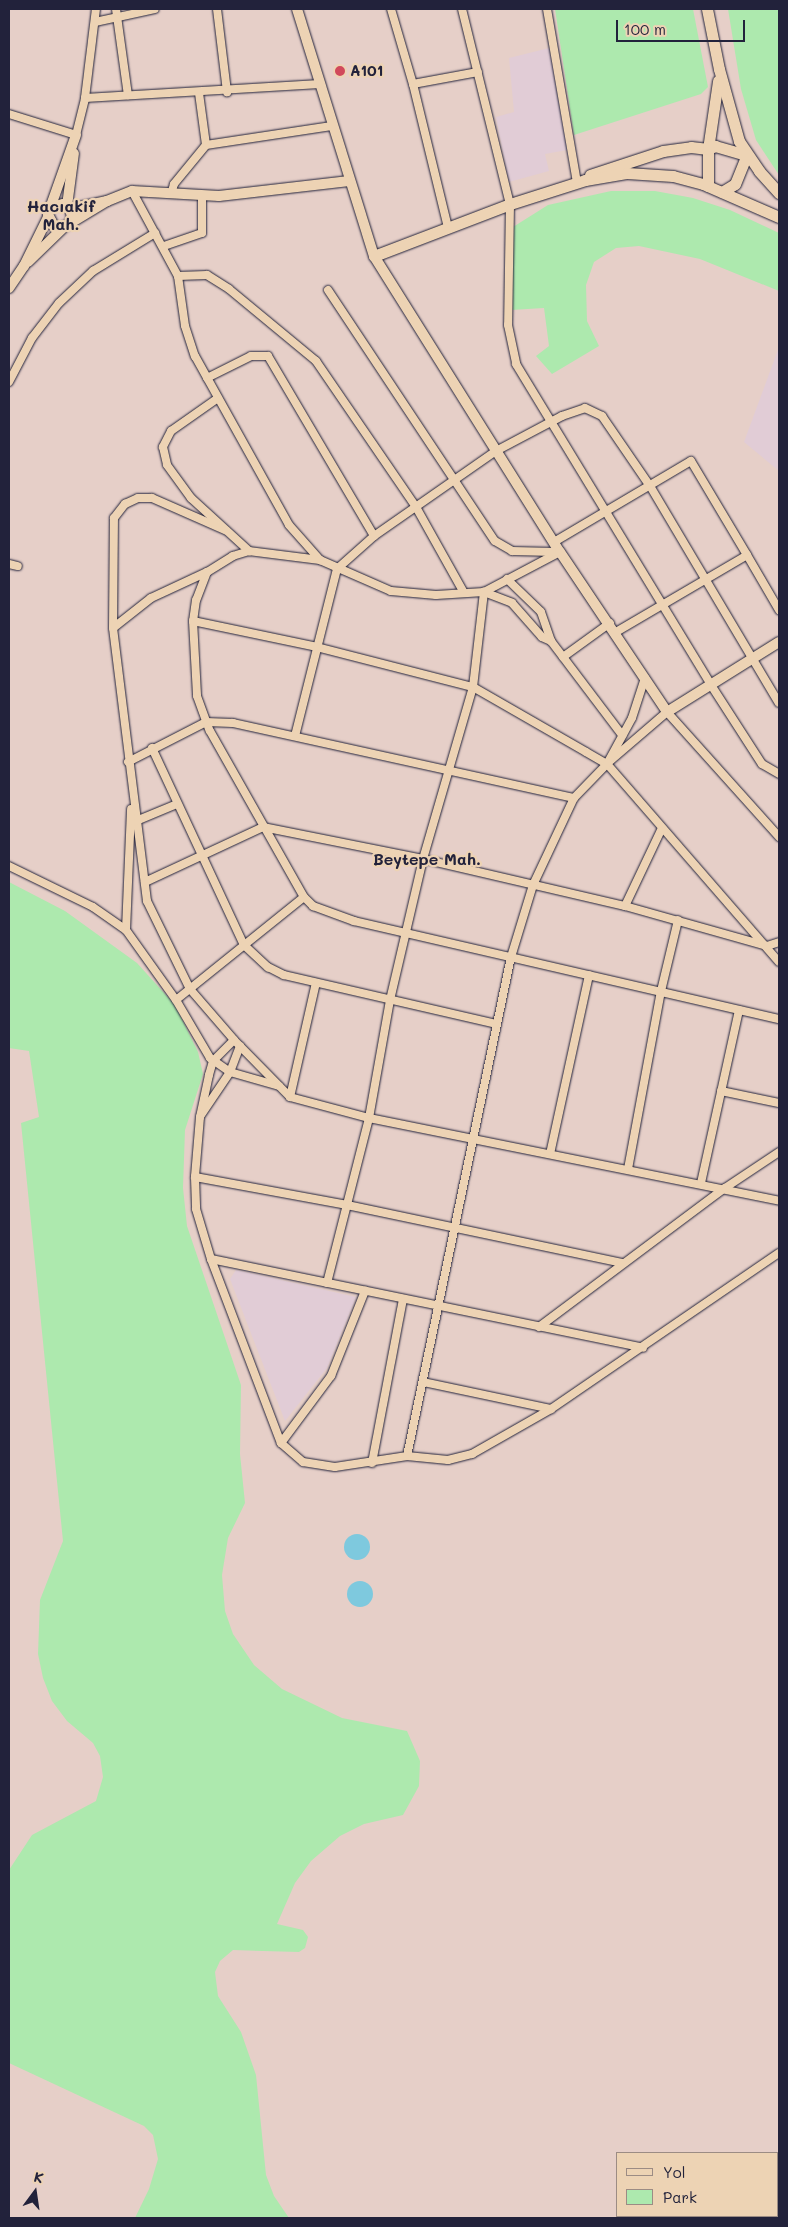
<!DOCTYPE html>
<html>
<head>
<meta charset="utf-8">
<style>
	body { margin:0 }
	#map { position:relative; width:788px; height:2227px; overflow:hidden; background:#e6cfc8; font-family:Mali,sans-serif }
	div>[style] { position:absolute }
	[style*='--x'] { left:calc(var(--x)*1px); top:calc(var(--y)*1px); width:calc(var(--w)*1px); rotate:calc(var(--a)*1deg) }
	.built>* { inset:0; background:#e1ccd6 }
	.green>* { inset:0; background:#ade9ae }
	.water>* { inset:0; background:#7ec9de }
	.round { border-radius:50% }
	.roads { filter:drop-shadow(0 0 1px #22223b) drop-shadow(0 0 1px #22223b) }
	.minor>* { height:8px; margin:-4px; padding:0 4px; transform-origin:4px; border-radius:4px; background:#edd3b4 }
	.tertiary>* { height:10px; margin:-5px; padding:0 5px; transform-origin:5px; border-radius:5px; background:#edd3b4 }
	.secondary>* { height:11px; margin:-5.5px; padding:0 5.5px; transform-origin:5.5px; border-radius:5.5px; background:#edd3b4 }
	.dots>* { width:14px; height:14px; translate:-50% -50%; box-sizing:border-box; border:2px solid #edd3b4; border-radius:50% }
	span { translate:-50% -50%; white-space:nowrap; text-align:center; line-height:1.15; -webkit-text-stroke:4.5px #edd3b4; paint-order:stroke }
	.poi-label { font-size:15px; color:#22223b; font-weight:700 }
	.left { translate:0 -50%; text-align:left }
	.neighbourhood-label { font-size:16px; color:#22223b; font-weight:700 }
	.frame { position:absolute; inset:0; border:10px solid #22223b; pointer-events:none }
	.legend { position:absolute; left:616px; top:2152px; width:162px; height:65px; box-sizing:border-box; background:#edd3b4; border:1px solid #9c8c84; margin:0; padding:6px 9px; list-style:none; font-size:15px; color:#22223b }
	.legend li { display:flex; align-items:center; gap:10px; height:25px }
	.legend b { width:25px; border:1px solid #9c8c84 }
	.north { position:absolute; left:10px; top:2167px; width:50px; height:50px; -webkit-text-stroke:4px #edd3b4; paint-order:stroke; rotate:14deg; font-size:14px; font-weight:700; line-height:20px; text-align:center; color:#22223b }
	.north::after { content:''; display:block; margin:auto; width:18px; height:22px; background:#22223b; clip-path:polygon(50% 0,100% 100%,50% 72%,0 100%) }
	.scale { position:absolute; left:616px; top:20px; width:129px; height:22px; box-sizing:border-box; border:2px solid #22223b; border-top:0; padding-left:6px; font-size:15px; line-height:18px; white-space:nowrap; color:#22223b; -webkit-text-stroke:4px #edd3b4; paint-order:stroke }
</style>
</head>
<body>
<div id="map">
	<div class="built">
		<i style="clip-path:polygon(549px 48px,567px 150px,545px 154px,549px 171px,509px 182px,496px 117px,514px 112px,509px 58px)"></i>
		<i style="clip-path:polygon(779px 347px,779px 471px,744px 442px)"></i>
		<i style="clip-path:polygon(236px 1270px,356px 1297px,327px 1368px,285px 1421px,230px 1279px)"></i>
	</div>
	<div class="green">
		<i style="clip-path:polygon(555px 9px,693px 9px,708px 87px,701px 94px,574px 135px)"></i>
		<i style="clip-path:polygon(728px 9px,779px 9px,779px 175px,756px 140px,741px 89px)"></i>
		<i style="clip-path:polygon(611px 191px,655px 191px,693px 198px,730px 210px,779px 233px,779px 291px,700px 259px,639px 246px,616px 248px,594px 262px,586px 285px,587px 321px,599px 346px,552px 374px,536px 356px,549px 346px,544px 308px,511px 310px,513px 227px,548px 205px)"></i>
		<i style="clip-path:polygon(9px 882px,65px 911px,137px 963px,175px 1005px,198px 1052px,203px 1074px,185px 1130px,183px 1188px,187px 1226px,241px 1385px,240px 1454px,245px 1503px,228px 1538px,222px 1575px,225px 1611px,233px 1634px,254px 1665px,282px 1689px,342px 1718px,407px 1731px,420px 1761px,419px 1786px,403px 1815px,364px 1824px,340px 1836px,311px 1861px,295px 1883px,277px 1924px,303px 1930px,308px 1937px,305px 1948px,299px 1952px,233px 1950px,220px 1961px,215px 1972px,218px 1996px,241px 2032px,256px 2075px,266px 2175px,274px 2196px,289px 2218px,135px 2218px,149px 2189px,158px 2159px,153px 2135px,144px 2126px,9px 2063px,9px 1870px,32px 1835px,96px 1801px,103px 1777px,100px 1756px,93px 1743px,67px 1721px,52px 1701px,43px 1678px,38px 1654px,40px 1600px,63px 1541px,21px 1123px,39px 1117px,29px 1051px,9px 1048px)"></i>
	</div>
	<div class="water">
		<i class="round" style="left:344px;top:1534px;width:26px;height:26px"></i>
		<i class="round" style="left:347px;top:1581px;width:26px;height:26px"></i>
	</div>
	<div class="roads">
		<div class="minor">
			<i style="--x:116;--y:9;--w:87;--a:82.1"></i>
			<i style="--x:217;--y:9;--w:84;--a:83.1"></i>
			<i style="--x:391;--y:9;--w:78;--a:73.7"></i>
			<i style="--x:413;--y:84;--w:148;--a:76.3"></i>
			<i style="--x:462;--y:9;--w:201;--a:76.2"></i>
			<i style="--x:510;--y:204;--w:121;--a:90.9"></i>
			<i style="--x:508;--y:325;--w:40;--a:78"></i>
			<i style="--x:516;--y:364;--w:376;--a:58.7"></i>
			<i style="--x:711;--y:685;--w:94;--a:57.2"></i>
			<i style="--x:762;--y:764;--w:20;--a:30"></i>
			<i style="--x:547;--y:9;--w:176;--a:80.2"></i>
			<i style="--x:95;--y:22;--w:61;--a:-12.2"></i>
			<i style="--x:413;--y:84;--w:66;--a:-10.5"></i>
			<i style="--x:199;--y:93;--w:52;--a:82.3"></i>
			<i style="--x:206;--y:145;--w:127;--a:-8.6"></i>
			<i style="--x:85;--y:98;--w:235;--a:-3.4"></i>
			<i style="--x:9;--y:114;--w:70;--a:17.4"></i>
			<i style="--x:76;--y:135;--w:38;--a:-76"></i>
			<i style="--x:85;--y:98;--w:90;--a:-83"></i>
			<i style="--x:132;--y:191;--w:97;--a:61.6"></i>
			<i style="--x:178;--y:276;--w:50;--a:82"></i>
			<i style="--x:185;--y:326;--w:32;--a:72"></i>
			<i style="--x:195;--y:356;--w:193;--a:60.9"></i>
			<i style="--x:289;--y:525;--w:47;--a:48.5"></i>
			<i style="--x:320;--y:560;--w:77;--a:23.6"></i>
			<i style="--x:391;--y:591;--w:45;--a:5.1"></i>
			<i style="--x:436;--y:595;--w:48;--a:-3.6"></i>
			<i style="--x:484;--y:592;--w:86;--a:-27.8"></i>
			<i style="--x:172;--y:191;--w:7;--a:-74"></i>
			<i style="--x:174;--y:184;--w:50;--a:-50.6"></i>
			<i style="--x:164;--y:246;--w:40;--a:-18.9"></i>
			<i style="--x:202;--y:233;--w:37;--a:-90"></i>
			<i style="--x:178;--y:276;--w:29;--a:-2"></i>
			<i style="--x:207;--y:275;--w:26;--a:32"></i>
			<i style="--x:229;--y:289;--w:113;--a:39.6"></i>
			<i style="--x:316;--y:361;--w:177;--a:55.6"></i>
			<i style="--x:416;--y:507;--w:98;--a:60.8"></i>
			<i style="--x:328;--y:290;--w:301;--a:56.4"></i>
			<i style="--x:495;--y:541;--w:20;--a:30"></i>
			<i style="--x:512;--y:551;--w:43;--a:1.3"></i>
			<i style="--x:207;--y:378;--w:49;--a:-26.6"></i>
			<i style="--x:251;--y:356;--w:17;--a:0"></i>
			<i style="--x:268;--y:356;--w:209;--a:59.5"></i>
			<i style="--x:9;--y:382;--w:50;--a:-62.4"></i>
			<i style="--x:32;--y:338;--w:44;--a:-52.4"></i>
			<i style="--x:59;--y:303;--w:47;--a:-43.3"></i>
			<i style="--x:93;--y:271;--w:73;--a:-31.5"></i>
			<i style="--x:218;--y:398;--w:57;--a:144.9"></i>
			<i style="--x:171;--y:431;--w:18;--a:117"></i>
			<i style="--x:163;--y:447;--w:18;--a:77"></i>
			<i style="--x:167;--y:465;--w:41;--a:54"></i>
			<i style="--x:191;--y:498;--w:79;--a:42.4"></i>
			<i style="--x:554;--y:542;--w:159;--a:-30.6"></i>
			<i style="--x:691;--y:461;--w:109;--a:59.2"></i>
			<i style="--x:320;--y:560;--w:72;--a:-172.8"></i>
			<i style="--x:249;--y:551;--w:17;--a:163"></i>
			<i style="--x:233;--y:556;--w:31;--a:148"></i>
			<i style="--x:207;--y:572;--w:30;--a:111"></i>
			<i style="--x:196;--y:600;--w:21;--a:98"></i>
			<i style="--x:193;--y:621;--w:75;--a:86.9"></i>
			<i style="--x:197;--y:696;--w:37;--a:70"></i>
			<i style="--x:210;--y:731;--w:191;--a:60.5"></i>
			<i style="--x:304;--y:897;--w:13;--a:45"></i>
			<i style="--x:313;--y:906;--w:44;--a:20.1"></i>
			<i style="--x:354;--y:921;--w:436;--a:13"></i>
			<i style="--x:9;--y:564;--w:9;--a:13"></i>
			<i style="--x:207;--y:572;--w:62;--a:155.1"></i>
			<i style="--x:151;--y:598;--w:48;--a:141.7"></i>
			<i style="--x:113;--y:628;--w:275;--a:82.9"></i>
			<i style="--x:147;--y:901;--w:98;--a:64"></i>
			<i style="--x:190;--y:989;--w:67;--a:49.2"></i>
			<i style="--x:234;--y:1040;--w:80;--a:45.5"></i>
			<i style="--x:290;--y:1097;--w:82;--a:14.9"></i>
			<i style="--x:369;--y:1118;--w:418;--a:11.4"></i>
			<i style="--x:507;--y:579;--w:47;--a:44.1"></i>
			<i style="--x:541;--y:612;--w:31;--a:71"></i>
			<i style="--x:551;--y:641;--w:118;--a:52.9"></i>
			<i style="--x:193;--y:621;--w:127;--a:11.8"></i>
			<i style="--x:317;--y:647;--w:161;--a:14.4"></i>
			<i style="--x:473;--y:687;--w:130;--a:29.9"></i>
			<i style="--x:586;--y:752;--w:24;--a:30"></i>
			<i style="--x:607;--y:764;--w:262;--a:49"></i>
			<i style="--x:113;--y:628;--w:110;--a:-89.5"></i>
			<i style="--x:114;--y:518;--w:18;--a:-52"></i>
			<i style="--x:125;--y:504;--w:14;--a:-25"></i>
			<i style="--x:138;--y:498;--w:14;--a:0"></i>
			<i style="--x:152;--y:498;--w:80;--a:23.7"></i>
			<i style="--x:616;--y:632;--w:152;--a:-30.4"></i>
			<i style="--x:747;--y:555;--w:64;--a:59.8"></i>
			<i style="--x:563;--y:657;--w:58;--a:-35.9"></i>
			<i style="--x:295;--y:736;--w:172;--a:-75.9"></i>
			<i style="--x:337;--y:569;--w:50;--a:-41.7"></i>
			<i style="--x:374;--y:536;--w:149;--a:-34.9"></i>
			<i style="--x:496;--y:451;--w:75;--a:-27.9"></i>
			<i style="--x:562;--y:416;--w:24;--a:-19"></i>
			<i style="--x:585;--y:408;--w:19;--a:25"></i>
			<i style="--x:602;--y:416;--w:85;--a:55.6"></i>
			<i style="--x:650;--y:486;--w:252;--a:59.3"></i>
			<i style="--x:152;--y:748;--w:217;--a:65"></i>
			<i style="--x:244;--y:945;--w:33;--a:43"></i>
			<i style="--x:268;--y:967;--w:18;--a:27"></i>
			<i style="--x:284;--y:975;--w:218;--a:13"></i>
			<i style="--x:610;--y:761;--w:75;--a:-40.7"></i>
			<i style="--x:667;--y:712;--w:168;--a:48.1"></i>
			<i style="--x:128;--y:762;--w:88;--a:-27.1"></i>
			<i style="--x:206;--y:722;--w:27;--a:2"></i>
			<i style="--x:233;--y:723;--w:349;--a:12.4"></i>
			<i style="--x:136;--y:821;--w:44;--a:-22.5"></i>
			<i style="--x:9;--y:866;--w:93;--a:26"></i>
			<i style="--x:93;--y:907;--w:40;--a:34.9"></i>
			<i style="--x:126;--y:930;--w:86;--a:54.5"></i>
			<i style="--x:176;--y:1000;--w:67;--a:59.6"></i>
			<i style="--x:210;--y:1058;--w:24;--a:35"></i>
			<i style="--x:230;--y:1072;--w:51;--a:15.9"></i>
			<i style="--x:145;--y:882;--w:130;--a:-25"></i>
			<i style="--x:263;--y:827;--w:163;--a:11.3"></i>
			<i style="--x:423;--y:859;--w:207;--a:13.1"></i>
			<i style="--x:625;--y:906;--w:148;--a:15.7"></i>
			<i style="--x:767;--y:946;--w:13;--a:-18"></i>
			<i style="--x:625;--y:906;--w:86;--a:-64.6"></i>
			<i style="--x:126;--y:930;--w:121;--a:-87.6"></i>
			<i style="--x:176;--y:1000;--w:164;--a:-38.8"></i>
			<i style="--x:234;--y:1040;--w:30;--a:135"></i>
			<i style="--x:213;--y:1061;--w:15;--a:106"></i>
			<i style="--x:209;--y:1075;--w:43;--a:102.1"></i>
			<i style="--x:200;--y:1117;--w:60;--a:94.8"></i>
			<i style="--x:195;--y:1177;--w:32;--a:88"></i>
			<i style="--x:196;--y:1209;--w:52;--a:73.3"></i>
			<i style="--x:211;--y:1259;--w:197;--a:69.2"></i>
			<i style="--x:281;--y:1443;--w:29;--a:41"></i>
			<i style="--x:303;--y:1462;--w:32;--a:9"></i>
			<i style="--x:335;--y:1467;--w:73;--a:-8.7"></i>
			<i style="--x:407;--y:1456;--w:41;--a:5.6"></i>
			<i style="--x:448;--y:1460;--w:25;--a:-14"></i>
			<i style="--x:472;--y:1454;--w:91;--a:-29.7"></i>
			<i style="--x:551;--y:1409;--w:276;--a:-34.4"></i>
			<i style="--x:721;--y:1091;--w:59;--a:11.7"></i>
			<i style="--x:290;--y:1097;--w:117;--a:-77.2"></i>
			<i style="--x:201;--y:1115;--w:52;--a:-56"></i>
			<i style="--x:230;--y:1072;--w:28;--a:-69"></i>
			<i style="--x:550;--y:1154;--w:183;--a:-77.7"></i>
			<i style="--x:628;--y:1169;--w:181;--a:-79.5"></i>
			<i style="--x:661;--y:991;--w:73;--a:-76.5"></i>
			<i style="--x:195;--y:1177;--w:155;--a:10.4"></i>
			<i style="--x:347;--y:1205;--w:282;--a:11.9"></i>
			<i style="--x:701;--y:1183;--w:177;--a:-77.6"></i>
			<i style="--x:211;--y:1259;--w:441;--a:11.6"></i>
			<i style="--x:327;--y:1283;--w:170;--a:-75.7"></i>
			<i style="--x:369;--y:1118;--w:120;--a:-79.9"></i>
			<i style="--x:390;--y:1000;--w:145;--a:-76.8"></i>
			<i style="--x:423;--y:859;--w:179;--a:-73.8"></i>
			<i style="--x:473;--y:687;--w:96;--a:-83.4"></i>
			<i style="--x:484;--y:592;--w:30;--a:21"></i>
			<i style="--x:512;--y:603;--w:45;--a:48.6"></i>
			<i style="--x:542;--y:637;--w:10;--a:24"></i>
			<i style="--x:539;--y:1327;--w:232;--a:-36.8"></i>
			<i style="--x:725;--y:1188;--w:65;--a:-33.7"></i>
			<i style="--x:423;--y:1382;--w:131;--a:11.9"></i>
			<i style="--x:281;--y:1443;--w:84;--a:-53.3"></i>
			<i style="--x:331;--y:1376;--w:92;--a:-68.2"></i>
			<i style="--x:407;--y:1456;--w:510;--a:-78.23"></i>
			<i style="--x:511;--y:957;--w:75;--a:-73"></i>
			<i style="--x:533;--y:885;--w:96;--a:-64.8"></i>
			<i style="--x:574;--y:798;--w:47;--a:-45.9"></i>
			<i style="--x:607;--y:764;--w:52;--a:-61.5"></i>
			<i style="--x:632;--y:718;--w:42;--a:-72"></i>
			<i style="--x:372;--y:1463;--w:167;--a:-79.3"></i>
		</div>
		<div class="tertiary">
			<i style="--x:297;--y:9;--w:259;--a:72.7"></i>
			<i style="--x:374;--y:256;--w:350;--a:57.9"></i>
			<i style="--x:560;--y:552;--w:192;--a:56.2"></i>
			<i style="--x:667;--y:712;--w:132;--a:-32"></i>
			<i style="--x:107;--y:201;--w:27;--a:-22"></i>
			<i style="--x:132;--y:191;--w:87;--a:3.3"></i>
			<i style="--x:219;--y:196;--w:131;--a:-6.6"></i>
			<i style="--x:67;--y:206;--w:53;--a:-82.5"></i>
			<i style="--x:51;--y:207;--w:12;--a:-14"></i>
			<i style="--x:63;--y:204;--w:9;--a:36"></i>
			<i style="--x:70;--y:209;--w:8;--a:76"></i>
			<i style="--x:72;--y:217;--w:8;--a:113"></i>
			<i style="--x:69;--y:224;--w:10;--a:156"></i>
			<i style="--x:60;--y:228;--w:6;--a:-162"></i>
			<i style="--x:54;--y:226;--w:13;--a:-117"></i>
			<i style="--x:48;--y:214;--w:84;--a:-70.5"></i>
			<i style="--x:69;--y:224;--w:44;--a:-31.2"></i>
			<i style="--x:107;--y:201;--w:38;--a:168"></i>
			<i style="--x:28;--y:262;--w:50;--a:-44.2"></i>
			<i style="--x:9;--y:288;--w:27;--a:-56"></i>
			<i style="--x:24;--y:266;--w:55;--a:-63.9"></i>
		</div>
		<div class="secondary">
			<i style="--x:707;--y:9;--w:61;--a:78.7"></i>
			<i style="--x:719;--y:69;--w:75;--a:74.5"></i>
			<i style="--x:739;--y:141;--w:36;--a:56"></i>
			<i style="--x:759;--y:171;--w:30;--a:48"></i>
			<i style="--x:590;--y:175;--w:77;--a:-18.2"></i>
			<i style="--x:663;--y:151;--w:28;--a:-8"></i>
			<i style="--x:691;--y:147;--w:17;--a:7"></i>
			<i style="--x:708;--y:149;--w:8;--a:-23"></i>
			<i style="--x:715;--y:146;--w:33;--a:16"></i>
			<i style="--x:708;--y:186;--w:37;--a:-90"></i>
			<i style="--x:708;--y:149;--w:69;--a:-81.6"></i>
			<i style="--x:722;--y:192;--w:15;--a:-32"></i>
			<i style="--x:735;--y:184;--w:31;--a:-68"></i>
			<i style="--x:374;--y:256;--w:146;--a:-20.9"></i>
			<i style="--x:510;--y:204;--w:79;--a:-17.7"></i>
			<i style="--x:585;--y:180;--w:43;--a:-9.5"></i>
			<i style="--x:627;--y:173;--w:46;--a:3.7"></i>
			<i style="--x:673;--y:176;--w:31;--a:15"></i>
			<i style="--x:703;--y:184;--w:83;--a:23.5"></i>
		</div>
	</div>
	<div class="dots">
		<i style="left:340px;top:71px;background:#d1495b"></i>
	</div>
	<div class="poi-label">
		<span class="left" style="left:350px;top:71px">A101</span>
	</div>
	<div class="neighbourhood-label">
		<span style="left:61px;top:215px">Hacıakif<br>Mah.</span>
		<span style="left:427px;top:859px">Beytepe Mah.</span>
	</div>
	<div class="frame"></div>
	<ul class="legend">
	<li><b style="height:6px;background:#edd3b4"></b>Yol</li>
	<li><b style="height:14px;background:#ade9ae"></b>Park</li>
	</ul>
	<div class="north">K</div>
	<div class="scale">100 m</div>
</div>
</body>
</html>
